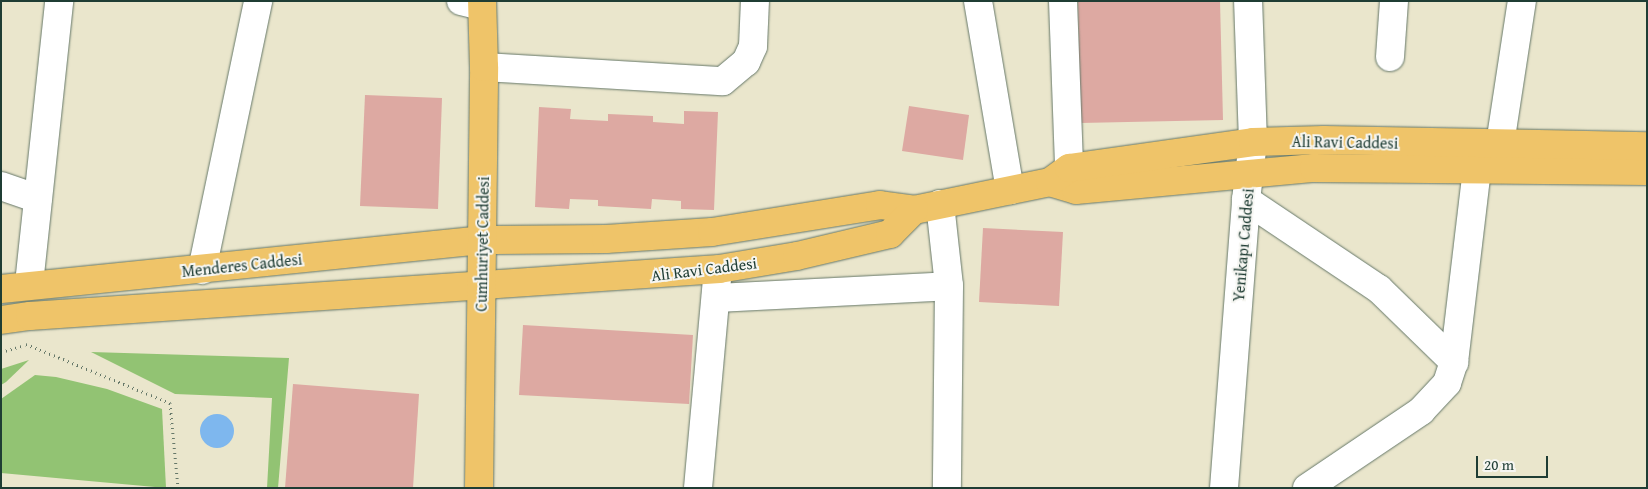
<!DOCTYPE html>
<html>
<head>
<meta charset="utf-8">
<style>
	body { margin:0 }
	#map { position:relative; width:1648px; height:489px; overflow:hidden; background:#eae6cc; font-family:"Gentium Book Plus",serif }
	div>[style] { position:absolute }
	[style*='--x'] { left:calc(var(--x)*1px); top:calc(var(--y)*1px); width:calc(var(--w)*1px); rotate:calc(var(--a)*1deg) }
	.green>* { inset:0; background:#92c373 }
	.water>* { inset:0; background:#7eb7ee }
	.round { border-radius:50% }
	.building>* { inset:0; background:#dda9a2 }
	.path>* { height:3px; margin-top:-1.5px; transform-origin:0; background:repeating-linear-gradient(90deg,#667869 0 1px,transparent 0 5px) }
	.roads { filter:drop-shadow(0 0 1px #667869) drop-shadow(0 0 1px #667869) }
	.minor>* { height:28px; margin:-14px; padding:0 14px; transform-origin:14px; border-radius:14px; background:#fff }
	.major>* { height:28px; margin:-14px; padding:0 14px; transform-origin:14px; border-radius:14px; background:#efc469 }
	span { translate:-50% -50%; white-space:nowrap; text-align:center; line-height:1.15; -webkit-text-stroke:4px #f6f6f2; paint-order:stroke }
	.street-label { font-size:16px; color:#1f3d34 }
	.frame { position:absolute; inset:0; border:2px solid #1f3d34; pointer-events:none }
	.scale { position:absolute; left:1476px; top:456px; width:72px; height:22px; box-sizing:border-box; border:2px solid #1f3d34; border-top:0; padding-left:6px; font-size:15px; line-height:18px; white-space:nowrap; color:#1f3d34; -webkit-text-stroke:4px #f6f6f2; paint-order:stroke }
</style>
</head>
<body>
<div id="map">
	<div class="green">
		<i style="clip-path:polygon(91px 352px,289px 358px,278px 488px,267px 488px,272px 398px,175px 394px)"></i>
		<i style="clip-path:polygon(29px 360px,6px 382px,1px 385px,1px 369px)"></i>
		<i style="clip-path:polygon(35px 375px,56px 377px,107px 389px,162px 409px,166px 488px,1px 473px,1px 399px)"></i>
	</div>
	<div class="water">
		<i class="round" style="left:200px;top:414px;width:34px;height:34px"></i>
	</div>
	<div class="building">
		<i style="clip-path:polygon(1078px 1px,1220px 1px,1223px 120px,1080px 123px)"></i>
		<i style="clip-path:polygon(365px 95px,442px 98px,438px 209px,360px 206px)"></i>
		<i style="clip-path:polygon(909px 106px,969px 115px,963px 160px,902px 151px)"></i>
		<i style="clip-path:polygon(539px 107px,571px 109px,570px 119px,608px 121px,608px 114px,653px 116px,653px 122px,684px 124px,684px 111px,718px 112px,714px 210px,681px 209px,681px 201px,652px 199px,651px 209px,598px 206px,598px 200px,570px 199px,569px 209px,535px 207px)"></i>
		<i style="clip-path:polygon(983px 228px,1063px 232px,1059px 306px,979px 302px)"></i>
		<i style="clip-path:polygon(523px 325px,693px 335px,689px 404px,519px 395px)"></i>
		<i style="clip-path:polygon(293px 384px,419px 394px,413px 488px,285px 488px)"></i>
	</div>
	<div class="path">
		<i style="--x:26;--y:344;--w:156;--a:22.3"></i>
		<i style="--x:170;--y:403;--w:85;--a:84.6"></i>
		<i style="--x:1;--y:352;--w:25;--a:-16"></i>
	</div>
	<div class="roads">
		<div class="minor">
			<i style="--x:461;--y:1;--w:21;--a:14"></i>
			<i style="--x:978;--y:1;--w:192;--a:80.4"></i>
			<i style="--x:1063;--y:1;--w:167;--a:87.9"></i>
			<i style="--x:1390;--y:57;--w:56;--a:-85.9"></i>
			<i style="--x:484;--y:67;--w:239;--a:3.4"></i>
			<i style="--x:723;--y:81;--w:30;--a:-40"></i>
			<i style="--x:746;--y:62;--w:17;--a:-66"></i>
			<i style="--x:753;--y:46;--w:45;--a:-87.5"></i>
			<i style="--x:1500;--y:144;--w:145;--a:-81.3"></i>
			<i style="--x:1;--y:186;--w:39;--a:19"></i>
			<i style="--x:1246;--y:200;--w:160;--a:33.8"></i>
			<i style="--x:1379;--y:289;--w:105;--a:44.2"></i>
			<i style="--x:940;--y:204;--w:82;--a:83.7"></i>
			<i style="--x:949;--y:286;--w:202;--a:90.6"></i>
			<i style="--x:202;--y:270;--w:275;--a:-78.2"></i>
			<i style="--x:29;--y:284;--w:285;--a:-83.9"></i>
			<i style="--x:716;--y:298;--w:233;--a:-2.9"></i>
			<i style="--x:698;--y:488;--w:209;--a:-84.8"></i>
			<i style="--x:1224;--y:488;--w:289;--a:-85.6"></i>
			<i style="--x:1246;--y:200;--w:58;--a:-83.1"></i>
			<i style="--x:1253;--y:142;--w:141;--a:-92"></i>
			<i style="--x:1307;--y:488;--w:138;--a:-34"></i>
			<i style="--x:1421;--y:411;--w:38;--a:-47"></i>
			<i style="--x:1447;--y:383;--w:22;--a:-72"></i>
			<i style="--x:1454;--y:362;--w:194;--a:-83.2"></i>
		</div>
		<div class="major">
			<i style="--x:1050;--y:182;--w:27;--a:17"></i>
			<i style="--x:1076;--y:190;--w:239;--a:-5.3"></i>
			<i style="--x:1314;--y:168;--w:333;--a:0.5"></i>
			<i style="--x:1;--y:289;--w:483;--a:-5.8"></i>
			<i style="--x:482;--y:240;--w:124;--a:-0.5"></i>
			<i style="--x:606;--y:239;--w:106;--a:-3.8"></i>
			<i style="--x:712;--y:232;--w:170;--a:-9.1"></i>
			<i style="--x:880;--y:205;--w:34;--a:8"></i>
			<i style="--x:914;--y:210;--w:139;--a:-11.6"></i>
			<i style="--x:1050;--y:182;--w:24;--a:-36"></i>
			<i style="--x:1069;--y:168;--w:186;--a:-8"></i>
			<i style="--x:1253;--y:142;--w:71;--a:-1.6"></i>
			<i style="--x:1324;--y:140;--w:323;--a:1.1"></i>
			<i style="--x:1;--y:320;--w:29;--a:-8"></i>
			<i style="--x:30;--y:316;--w:691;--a:-3.9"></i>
			<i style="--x:719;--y:269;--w:79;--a:-9.5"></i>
			<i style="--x:797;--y:256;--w:96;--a:-13.3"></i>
			<i style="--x:890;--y:234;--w:34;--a:-45"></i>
			<i style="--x:479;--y:488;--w:421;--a:-89.3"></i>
			<i style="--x:484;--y:67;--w:66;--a:-91.7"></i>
		</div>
	</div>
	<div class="street-label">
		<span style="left:1345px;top:142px;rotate:1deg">Ali Ravi Caddesi</span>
		<span style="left:482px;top:244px;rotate:-89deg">Cumhuriyet Caddesi</span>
		<span style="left:1243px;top:245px;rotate:-85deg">Yenikapı Caddesi</span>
		<span style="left:242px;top:265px;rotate:-6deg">Menderes Caddesi</span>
		<span style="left:704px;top:269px;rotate:-7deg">Ali Ravi Caddesi</span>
	</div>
	<div class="frame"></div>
	<div class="scale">20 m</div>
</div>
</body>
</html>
